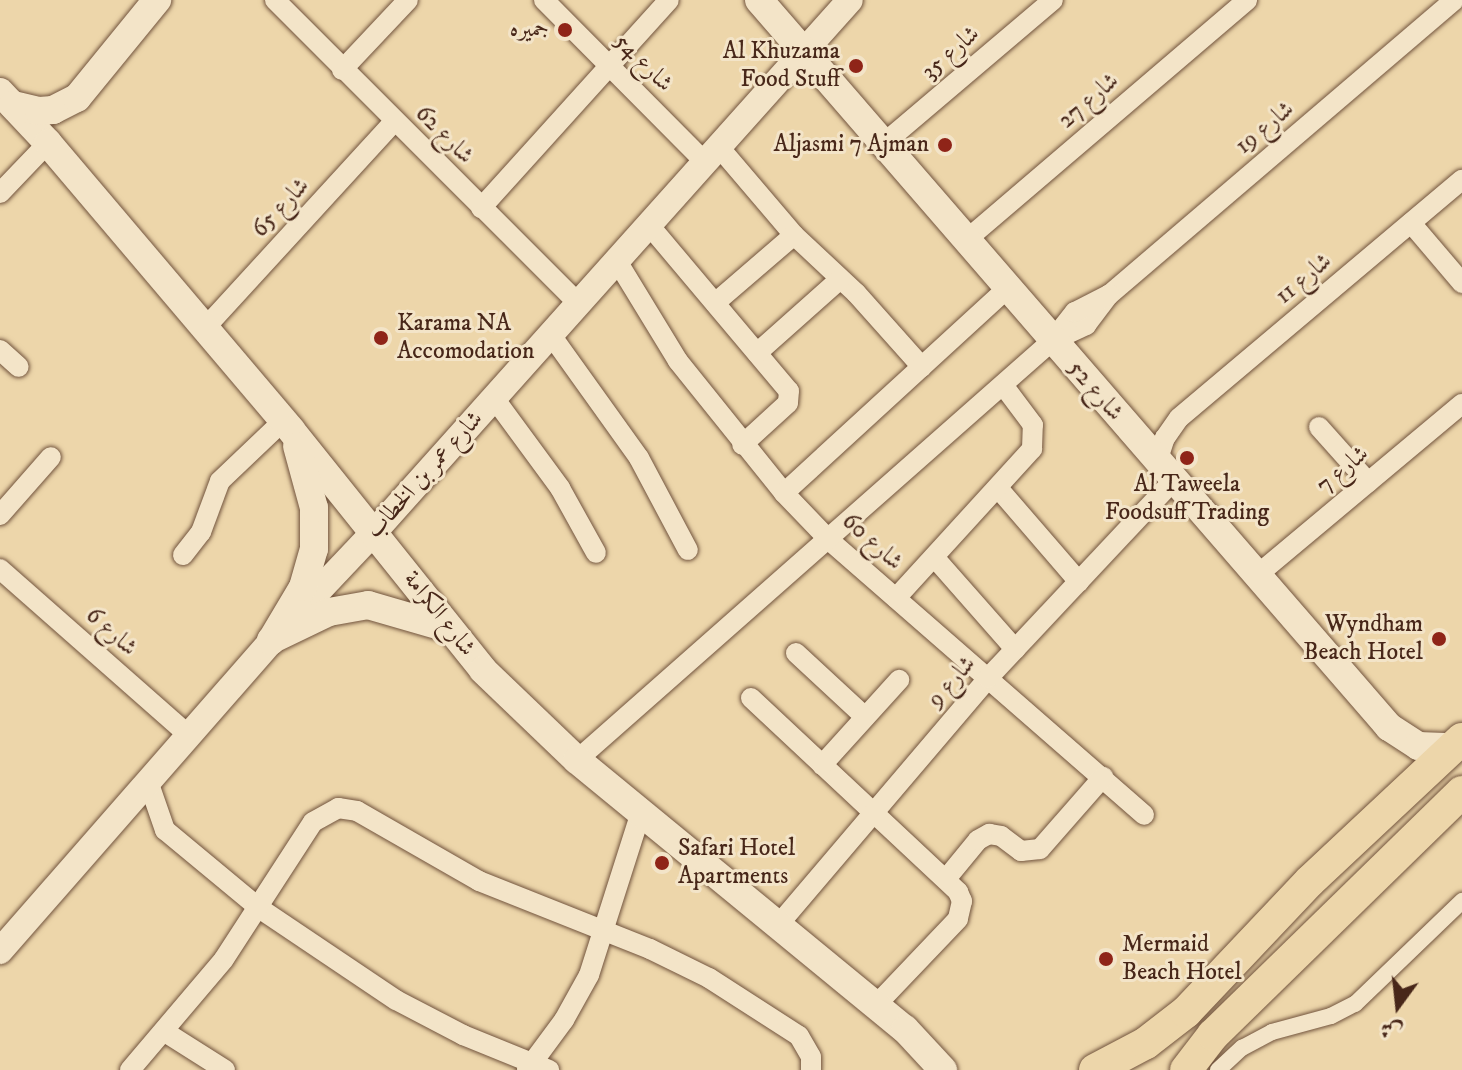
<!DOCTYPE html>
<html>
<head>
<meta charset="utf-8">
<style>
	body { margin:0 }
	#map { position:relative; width:1462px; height:1070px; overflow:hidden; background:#edd6aa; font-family:"IM FELL DW Pica",Amiri,serif }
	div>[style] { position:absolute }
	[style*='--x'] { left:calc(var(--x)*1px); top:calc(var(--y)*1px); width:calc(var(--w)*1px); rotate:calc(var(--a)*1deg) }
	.roads { filter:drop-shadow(0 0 2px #71533d) drop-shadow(0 0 2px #71533d) }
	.pedestrian>* { height:16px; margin:-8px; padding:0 8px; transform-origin:8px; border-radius:8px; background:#f3e4c8 }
	.minor>* { height:20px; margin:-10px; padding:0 10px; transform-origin:10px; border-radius:10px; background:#f3e4c8 }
	.tertiary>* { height:26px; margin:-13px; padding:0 13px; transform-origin:13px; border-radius:13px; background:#f3e4c8 }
	.secondary>* { height:28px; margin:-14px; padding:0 14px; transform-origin:14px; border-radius:14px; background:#f3e4c8 }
	.primary>* { height:32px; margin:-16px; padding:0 16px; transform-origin:16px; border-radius:16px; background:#edd6aa }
	.dots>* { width:22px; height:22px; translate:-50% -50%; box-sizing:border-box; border:4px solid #f3e4c8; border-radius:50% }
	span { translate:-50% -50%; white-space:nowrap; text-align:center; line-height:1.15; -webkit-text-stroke:6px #f3e4c8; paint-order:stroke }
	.poi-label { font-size:24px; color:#482719 }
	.right { translate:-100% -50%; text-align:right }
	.left { translate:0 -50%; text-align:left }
	.street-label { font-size:24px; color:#482719 }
	.north { position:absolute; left:1358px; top:966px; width:80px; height:80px; -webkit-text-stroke:6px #f3e4c8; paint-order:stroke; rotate:195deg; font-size:22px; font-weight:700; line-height:32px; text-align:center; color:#482719 }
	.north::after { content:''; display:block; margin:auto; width:28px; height:36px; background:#482719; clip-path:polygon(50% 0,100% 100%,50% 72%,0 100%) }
</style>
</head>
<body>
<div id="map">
	<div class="roads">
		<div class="pedestrian">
			<i style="--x:1218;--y:1070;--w:33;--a:-43"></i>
			<i style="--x:1242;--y:1048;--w:34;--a:-28"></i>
			<i style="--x:1272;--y:1032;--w:61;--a:-15.2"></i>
			<i style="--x:1331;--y:1016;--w:27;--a:-27"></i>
			<i style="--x:1355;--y:1004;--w:149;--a:-43.9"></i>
		</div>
		<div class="minor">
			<i style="--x:275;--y:0;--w:430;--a:45"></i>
			<i style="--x:544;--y:0;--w:228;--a:45.2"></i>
			<i style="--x:342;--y:70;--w:96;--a:-46.7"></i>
			<i style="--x:882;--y:145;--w:224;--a:-40.3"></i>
			<i style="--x:719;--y:147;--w:116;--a:49.6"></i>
			<i style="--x:794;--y:235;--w:85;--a:43.1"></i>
			<i style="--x:856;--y:293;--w:99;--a:48.3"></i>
			<i style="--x:0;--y:193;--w:69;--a:-46.2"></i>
			<i style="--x:481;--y:208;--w:280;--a:-47.9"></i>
			<i style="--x:1411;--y:223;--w:79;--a:49.6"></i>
			<i style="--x:649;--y:225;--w:217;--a:49.9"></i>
			<i style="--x:789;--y:391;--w:12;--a:95"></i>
			<i style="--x:788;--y:403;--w:62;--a:137.6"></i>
			<i style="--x:965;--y:241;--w:371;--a:-40.5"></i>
			<i style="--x:617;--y:261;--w:117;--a:58.6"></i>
			<i style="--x:678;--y:361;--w:169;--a:51.2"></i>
			<i style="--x:784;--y:493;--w:65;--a:46.2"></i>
			<i style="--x:829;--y:540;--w:418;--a:41.1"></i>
			<i style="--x:715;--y:303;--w:104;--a:-40.7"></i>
			<i style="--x:205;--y:328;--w:280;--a:-47.5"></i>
			<i style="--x:551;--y:335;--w:151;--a:54.4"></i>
			<i style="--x:639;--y:458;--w:104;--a:62"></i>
			<i style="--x:1052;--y:341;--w:38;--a:-25"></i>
			<i style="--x:1086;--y:325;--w:38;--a:-53"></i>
			<i style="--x:1109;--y:295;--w:454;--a:-40.5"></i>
			<i style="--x:0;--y:350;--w:25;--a:42"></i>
			<i style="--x:757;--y:353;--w:111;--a:-41.7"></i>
			<i style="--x:494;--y:398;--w:112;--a:53.7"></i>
			<i style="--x:560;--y:488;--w:74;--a:61"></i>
			<i style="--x:1319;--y:427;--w:74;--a:48.3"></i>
			<i style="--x:1157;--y:462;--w:25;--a:-72"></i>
			<i style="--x:1165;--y:438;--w:24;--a:-55"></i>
			<i style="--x:1179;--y:418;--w:370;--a:-40.1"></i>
			<i style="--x:998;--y:488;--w:124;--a:49.2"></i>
			<i style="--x:784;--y:493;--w:302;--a:-42.5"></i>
			<i style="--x:0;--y:515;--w:77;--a:-48.7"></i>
			<i style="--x:183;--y:555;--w:29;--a:-52"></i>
			<i style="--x:201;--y:532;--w:54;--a:-69.6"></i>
			<i style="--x:220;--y:481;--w:87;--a:-43.6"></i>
			<i style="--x:934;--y:557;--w:123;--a:48.6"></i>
			<i style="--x:0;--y:569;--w:251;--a:41.4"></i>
			<i style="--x:1256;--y:576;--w:268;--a:-39.9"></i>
			<i style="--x:896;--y:598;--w:202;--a:-47.6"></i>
			<i style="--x:1032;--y:449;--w:24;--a:-88"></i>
			<i style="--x:1033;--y:425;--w:50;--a:-126.9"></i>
			<i style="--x:796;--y:653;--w:94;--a:42.8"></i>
			<i style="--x:751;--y:698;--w:284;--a:43.1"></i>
			<i style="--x:958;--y:892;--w:10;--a:66"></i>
			<i style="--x:962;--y:901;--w:18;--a:103"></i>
			<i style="--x:958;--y:919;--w:119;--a:133.6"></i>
			<i style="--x:577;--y:760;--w:633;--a:-41.42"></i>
			<i style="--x:1052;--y:341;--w:37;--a:-52"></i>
			<i style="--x:1075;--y:312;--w:38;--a:-27"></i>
			<i style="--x:822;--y:765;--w:115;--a:-47.8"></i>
			<i style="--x:148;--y:781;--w:52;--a:70.9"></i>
			<i style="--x:165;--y:830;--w:122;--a:39.7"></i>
			<i style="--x:259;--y:908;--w:165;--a:33.9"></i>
			<i style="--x:396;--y:1000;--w:76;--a:27.6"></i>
			<i style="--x:463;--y:1035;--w:93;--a:22.1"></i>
			<i style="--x:946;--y:879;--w:50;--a:-50.6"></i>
			<i style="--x:978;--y:840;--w:13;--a:-29"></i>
			<i style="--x:989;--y:834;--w:12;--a:9"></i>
			<i style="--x:1001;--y:836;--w:25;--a:37"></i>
			<i style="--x:1021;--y:851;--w:19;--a:-6"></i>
			<i style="--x:1040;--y:849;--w:96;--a:-48.8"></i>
			<i style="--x:779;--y:924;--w:323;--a:-49.6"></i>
			<i style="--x:988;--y:678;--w:270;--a:-46.8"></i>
			<i style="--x:165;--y:1032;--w:71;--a:32.3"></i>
			<i style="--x:130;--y:1070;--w:145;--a:-49.7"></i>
			<i style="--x:224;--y:959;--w:163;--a:-57"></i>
			<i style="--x:313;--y:822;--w:29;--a:-29"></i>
			<i style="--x:338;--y:808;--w:19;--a:9"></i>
			<i style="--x:357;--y:811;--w:141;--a:29.8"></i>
			<i style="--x:479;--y:881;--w:184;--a:21.7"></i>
			<i style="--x:650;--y:949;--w:66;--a:26.2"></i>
			<i style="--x:709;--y:978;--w:107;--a:32.8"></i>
			<i style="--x:799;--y:1036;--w:24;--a:60"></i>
			<i style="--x:811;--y:1057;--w:13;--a:90"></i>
			<i style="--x:527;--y:1070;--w:62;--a:-53.5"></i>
			<i style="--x:564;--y:1020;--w:51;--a:-60.9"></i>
			<i style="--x:589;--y:975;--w:171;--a:-72.3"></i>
		</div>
		<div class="tertiary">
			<i style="--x:0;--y:951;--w:412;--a:-48.8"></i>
			<i style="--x:271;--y:641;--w:151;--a:-46.6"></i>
			<i style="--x:375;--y:531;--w:712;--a:-48.19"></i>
		</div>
		<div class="secondary">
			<i style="--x:759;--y:0;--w:962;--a:49.09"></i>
			<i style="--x:1389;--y:727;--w:35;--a:33"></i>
			<i style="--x:1418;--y:746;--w:34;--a:2"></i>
			<i style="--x:0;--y:92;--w:70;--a:46.7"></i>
			<i style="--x:48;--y:143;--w:376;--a:49.7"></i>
			<i style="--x:291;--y:430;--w:307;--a:51.3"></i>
			<i style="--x:483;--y:670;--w:130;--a:43.8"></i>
			<i style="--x:577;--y:760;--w:424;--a:39.4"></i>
			<i style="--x:905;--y:1029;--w:56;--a:47.2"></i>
			<i style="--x:13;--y:105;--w:27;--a:13"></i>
			<i style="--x:39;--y:111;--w:14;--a:-4"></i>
			<i style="--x:53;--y:110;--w:27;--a:-27"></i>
			<i style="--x:77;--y:98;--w:127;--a:-50.8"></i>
			<i style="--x:271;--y:640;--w:64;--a:-25.8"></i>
			<i style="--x:329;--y:612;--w:40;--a:-10"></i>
			<i style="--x:368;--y:605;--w:82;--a:16.2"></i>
			<i style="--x:271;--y:641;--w:63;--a:-59.3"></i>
			<i style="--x:303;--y:587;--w:40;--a:-74"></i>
			<i style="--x:314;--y:549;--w:41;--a:-90"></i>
			<i style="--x:314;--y:508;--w:64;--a:-105.3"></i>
		</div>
		<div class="primary">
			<i style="--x:1095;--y:1070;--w:58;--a:-27.9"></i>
			<i style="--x:1146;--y:1043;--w:51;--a:-37.8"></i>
			<i style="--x:1186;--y:1012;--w:180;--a:-46.6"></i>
			<i style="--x:1310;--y:881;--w:208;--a:-43.1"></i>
			<i style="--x:1186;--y:1070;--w:44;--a:-52.4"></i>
			<i style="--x:1213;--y:1035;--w:348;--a:-44.3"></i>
		</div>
	</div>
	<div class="dots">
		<i style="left:565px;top:30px;background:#8f2418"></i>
		<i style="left:856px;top:66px;background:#8f2418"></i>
		<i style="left:945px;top:145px;background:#8f2418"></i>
		<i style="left:381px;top:338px;background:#8f2418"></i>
		<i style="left:1187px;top:458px;background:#8f2418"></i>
		<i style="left:1439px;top:639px;background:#8f2418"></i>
		<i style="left:662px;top:863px;background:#8f2418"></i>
		<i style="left:1106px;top:959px;background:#8f2418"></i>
	</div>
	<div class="poi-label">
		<span class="right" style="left:549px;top:30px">جميره</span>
		<span class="right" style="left:840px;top:66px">Al Khuzama<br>Food Stuff</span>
		<span class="right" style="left:929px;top:145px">Aljasmi 7 Ajman</span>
		<span class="left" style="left:397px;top:338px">Karama NA<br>Accomodation</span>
		<span style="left:1187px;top:499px">Al Taweela<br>Foodsuff Trading</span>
		<span class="right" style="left:1423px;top:639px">Wyndham<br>Beach Hotel</span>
		<span class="left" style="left:678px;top:863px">Safari Hotel<br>Apartments</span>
		<span class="left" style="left:1122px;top:959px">Mermaid<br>Beach Hotel</span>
	</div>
	<div class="street-label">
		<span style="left:951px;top:53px;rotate:-41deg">شارع 35</span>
		<span style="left:643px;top:63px;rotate:45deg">شارع 54</span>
		<span style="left:1089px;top:101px;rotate:-41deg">شارع 27</span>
		<span style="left:1265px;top:128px;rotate:-40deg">شارع 19</span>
		<span style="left:444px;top:135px;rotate:45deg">شارع 62</span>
		<span style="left:281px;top:208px;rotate:-47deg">شارع 65</span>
		<span style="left:1304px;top:279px;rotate:-40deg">شارع 11</span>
		<span style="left:1095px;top:391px;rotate:49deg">شارع 52</span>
		<span style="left:1343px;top:470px;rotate:-40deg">شارع 7</span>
		<span style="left:425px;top:475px;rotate:-48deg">شارع عمر بن الخطاب</span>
		<span style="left:872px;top:542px;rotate:42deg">شارع 60</span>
		<span style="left:439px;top:614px;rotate:52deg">شارع الكرامة</span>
		<span style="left:111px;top:632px;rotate:42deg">شارع 6</span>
		<span style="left:952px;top:682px;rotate:-49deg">شارع 9</span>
	</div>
	<div class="north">ش</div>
</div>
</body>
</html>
